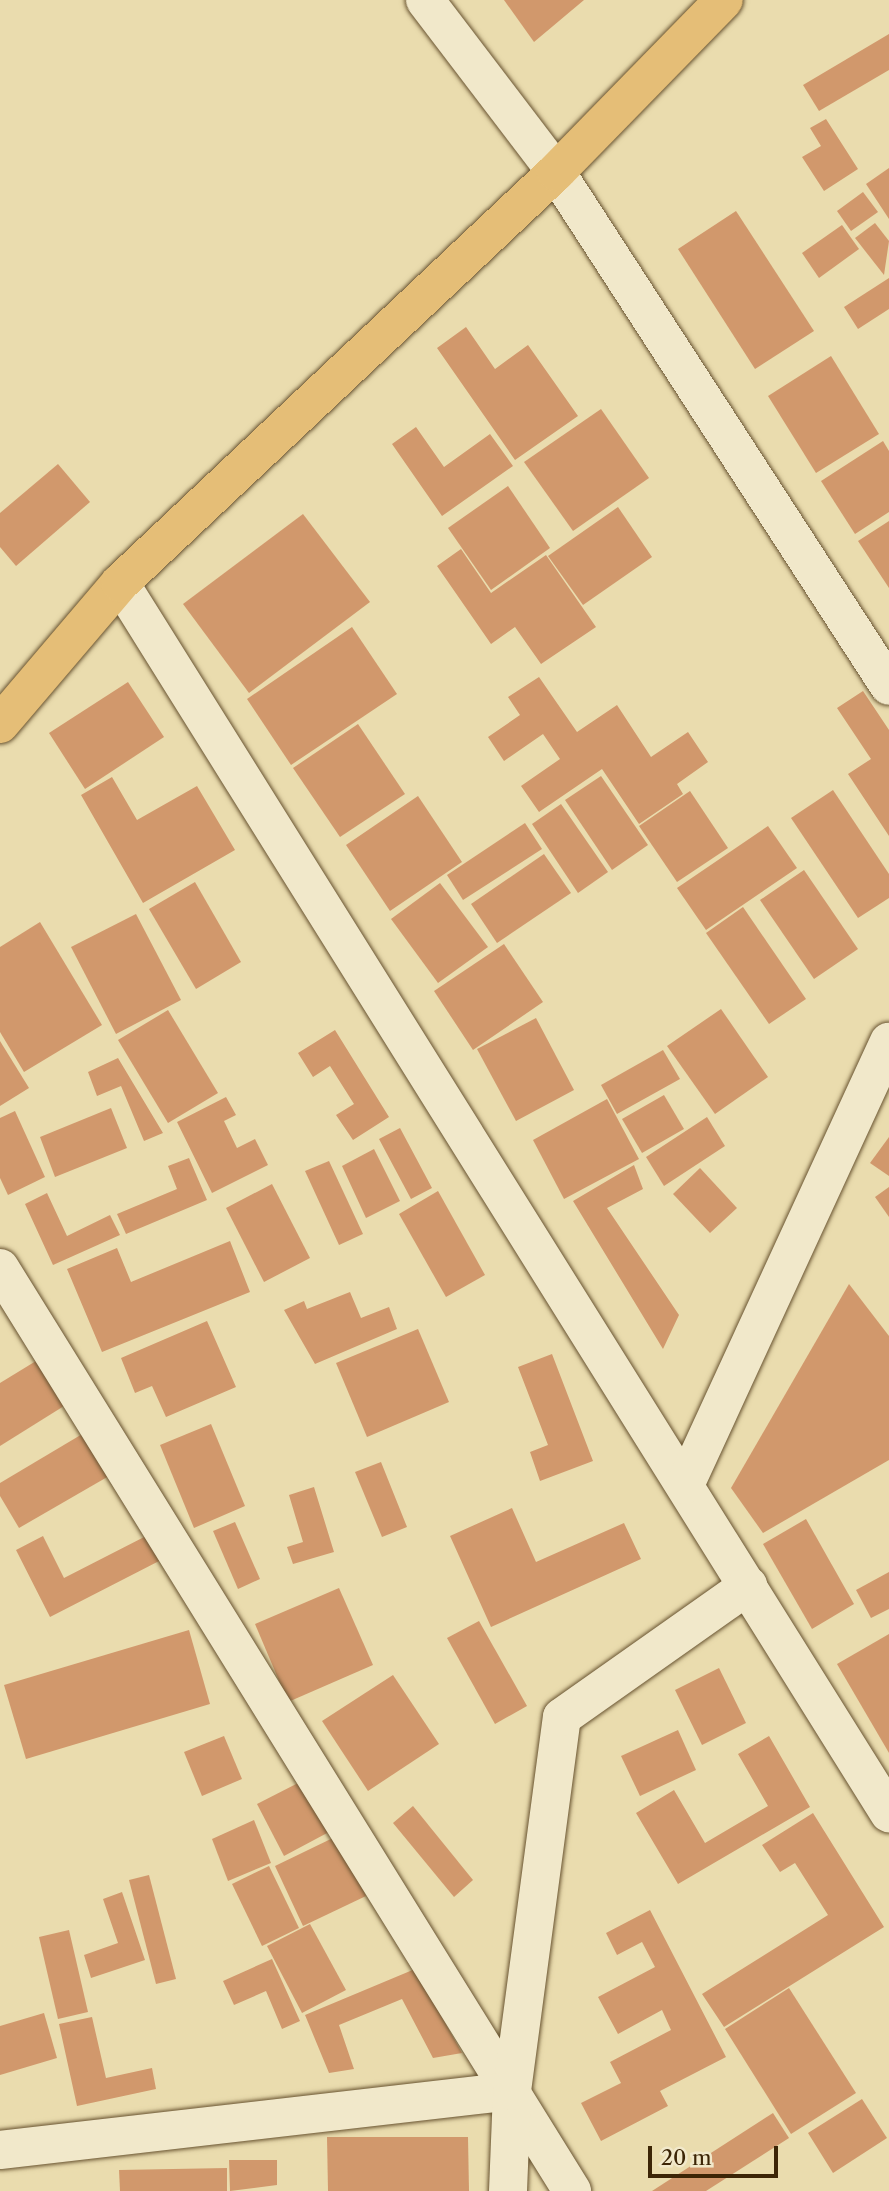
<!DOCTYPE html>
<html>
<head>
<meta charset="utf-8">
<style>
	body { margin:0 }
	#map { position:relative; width:889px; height:2191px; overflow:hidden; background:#eadcae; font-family:"Libre Caslon Text",serif }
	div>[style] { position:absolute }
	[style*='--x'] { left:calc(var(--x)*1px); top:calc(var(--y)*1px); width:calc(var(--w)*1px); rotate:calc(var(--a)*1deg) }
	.building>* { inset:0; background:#d1986c }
	.roads { filter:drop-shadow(0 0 2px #685330) drop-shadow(0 0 2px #685330) }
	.minor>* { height:38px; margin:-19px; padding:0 19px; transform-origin:19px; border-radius:19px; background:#f1e8ca }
	.primary>* { height:38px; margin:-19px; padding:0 19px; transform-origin:19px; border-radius:19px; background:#e5be77 }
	span { translate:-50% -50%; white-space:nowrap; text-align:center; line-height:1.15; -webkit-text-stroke:5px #f1e8ca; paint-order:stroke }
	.scale { position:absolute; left:648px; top:2146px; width:130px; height:32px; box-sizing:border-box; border:4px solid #3c2506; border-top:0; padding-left:9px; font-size:21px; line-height:24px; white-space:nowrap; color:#3c2506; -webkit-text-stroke:5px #f1e8ca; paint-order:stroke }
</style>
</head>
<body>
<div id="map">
	<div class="building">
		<i style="clip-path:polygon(504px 0,584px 0,534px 42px)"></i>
		<i style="clip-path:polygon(889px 34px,889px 70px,819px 111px,803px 85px)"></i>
		<i style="clip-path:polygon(826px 119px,858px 169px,824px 191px,802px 157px,821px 146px,810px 128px)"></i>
		<i style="clip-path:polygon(889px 168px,889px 219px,866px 184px)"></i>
		<i style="clip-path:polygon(863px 192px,878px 212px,851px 231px,837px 211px)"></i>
		<i style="clip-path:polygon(736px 211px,814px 331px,755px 369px,678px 249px)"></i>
		<i style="clip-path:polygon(875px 223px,889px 241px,884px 275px,855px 238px)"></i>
		<i style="clip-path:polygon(842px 225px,859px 249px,819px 278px,802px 253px)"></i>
		<i style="clip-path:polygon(889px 278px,889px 309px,858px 329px,844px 307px)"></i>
		<i style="clip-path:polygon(466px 327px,495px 369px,528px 345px,578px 416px,515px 460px,437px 348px)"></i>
		<i style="clip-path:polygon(831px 356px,879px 434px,816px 473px,768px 396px)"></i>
		<i style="clip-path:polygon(601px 409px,649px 478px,573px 531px,524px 462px)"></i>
		<i style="clip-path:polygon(416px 427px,444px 467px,490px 434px,513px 466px,442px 516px,392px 444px)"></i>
		<i style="clip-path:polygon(883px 441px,889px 451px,889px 512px,855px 534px,821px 481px)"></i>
		<i style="clip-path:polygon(58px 464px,90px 502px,16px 566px,0 547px,0 513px)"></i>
		<i style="clip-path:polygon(508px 486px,550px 548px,491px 590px,448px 528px)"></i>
		<i style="clip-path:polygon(618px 507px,652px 557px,583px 605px,548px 556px)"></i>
		<i style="clip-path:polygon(303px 514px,370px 602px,249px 693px,183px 604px)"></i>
		<i style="clip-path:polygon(889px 521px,889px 588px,858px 541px)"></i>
		<i style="clip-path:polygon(461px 549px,491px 593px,546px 555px,596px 627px,541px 664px,515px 627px,491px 644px,437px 566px)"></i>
		<i style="clip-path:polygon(352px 627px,397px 694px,291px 765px,247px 699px)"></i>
		<i style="clip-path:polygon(539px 677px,577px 732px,617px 705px,651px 757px,688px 732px,708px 762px,677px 784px,683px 794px,639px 824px,602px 769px,539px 812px,521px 786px,560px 759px,543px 734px,504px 761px,488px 737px,520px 715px,508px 697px)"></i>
		<i style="clip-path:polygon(128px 682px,164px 737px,85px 789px,49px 733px)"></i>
		<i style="clip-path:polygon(863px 691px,889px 730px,889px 836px,848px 774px,871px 759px,837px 708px)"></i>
		<i style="clip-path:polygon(358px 724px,405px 794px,340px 837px,293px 768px)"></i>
		<i style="clip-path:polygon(601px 776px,648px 845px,612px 870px,565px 800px)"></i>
		<i style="clip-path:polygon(112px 777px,137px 820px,197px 786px,235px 850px,143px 903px,81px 795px)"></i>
		<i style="clip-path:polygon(833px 790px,889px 874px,889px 898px,858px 918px,791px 818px)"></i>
		<i style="clip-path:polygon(690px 791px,728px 848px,677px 882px,639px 826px)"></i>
		<i style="clip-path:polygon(418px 796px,462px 862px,390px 911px,346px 845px)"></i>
		<i style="clip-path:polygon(561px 804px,608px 872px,578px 893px,532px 824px)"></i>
		<i style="clip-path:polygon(525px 823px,542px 849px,463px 900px,447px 875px)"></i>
		<i style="clip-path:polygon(768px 826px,797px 868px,706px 930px,677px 888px)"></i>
		<i style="clip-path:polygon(544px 854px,571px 893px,497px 943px,471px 904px)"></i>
		<i style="clip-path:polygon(804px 870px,858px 949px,814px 979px,760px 900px)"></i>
		<i style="clip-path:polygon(195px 882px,241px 962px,196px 989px,149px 909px)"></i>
		<i style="clip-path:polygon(440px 883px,488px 947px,438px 983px,391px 919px)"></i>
		<i style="clip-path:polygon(743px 907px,806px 999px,769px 1024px,706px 933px)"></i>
		<i style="clip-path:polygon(136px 914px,181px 1000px,116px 1034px,71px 947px)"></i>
		<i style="clip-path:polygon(40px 922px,102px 1025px,24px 1072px,0 1032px,0 947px)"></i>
		<i style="clip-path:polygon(504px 944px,543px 1002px,473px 1050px,434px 991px)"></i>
		<i style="clip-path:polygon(721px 1009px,768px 1077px,715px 1114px,667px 1046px)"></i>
		<i style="clip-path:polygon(168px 1010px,218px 1093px,168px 1123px,118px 1040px)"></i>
		<i style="clip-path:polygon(536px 1018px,574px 1090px,516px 1121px,477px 1049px)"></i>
		<i style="clip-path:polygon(335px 1030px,389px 1117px,353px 1140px,336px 1115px,354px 1104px,330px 1066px,313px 1077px,298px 1053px)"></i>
		<i style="clip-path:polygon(0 1041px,29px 1088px,0 1106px)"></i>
		<i style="clip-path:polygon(663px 1050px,680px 1079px,617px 1114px,601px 1085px)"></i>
		<i style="clip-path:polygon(118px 1058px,163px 1133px,144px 1141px,121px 1086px,97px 1096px,88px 1072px)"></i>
		<i style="clip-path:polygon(664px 1095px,684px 1129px,642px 1153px,622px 1119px)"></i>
		<i style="clip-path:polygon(226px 1097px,236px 1115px,224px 1121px,237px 1148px,255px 1139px,268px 1165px,212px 1193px,177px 1122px)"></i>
		<i style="clip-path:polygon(607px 1099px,639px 1159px,564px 1199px,533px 1140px)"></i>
		<i style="clip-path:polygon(111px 1108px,127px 1148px,55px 1177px,40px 1137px)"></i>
		<i style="clip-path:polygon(15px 1111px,45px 1177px,8px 1195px,0 1178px,0 1118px)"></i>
		<i style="clip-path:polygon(707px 1117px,725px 1146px,664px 1186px,646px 1157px)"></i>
		<i style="clip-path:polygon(400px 1128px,432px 1188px,411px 1199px,379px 1139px)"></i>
		<i style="clip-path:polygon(889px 1137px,889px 1176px,870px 1163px)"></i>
		<i style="clip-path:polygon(374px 1149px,400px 1201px,366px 1218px,342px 1166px)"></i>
		<i style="clip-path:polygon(189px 1158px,207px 1200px,126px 1234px,117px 1214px,177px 1189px,168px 1166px)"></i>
		<i style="clip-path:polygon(329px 1161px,363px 1234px,339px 1245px,305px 1171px)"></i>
		<i style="clip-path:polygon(634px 1165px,643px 1189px,607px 1208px,679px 1315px,663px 1349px,573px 1201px)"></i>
		<i style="clip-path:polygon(700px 1168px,737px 1208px,710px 1233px,673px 1194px)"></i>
		<i style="clip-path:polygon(272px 1184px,310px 1258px,264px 1282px,226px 1208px)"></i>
		<i style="clip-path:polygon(889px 1187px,889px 1217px,875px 1197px)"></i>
		<i style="clip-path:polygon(438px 1191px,485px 1275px,446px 1297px,399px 1214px)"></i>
		<i style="clip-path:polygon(47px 1193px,67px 1236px,110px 1215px,120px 1235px,53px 1265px,25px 1204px)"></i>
		<i style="clip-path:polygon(230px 1241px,250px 1292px,102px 1352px,67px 1269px,117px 1248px,131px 1282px)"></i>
		<i style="clip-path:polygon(849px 1284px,889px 1336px,889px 1460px,763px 1533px,731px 1488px)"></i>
		<i style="clip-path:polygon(350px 1292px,361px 1318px,389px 1307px,397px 1329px,315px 1364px,284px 1310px,304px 1301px,307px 1309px)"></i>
		<i style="clip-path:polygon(207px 1321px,236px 1387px,166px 1417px,152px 1386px,135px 1393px,121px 1358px)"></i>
		<i style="clip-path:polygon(418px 1329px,449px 1402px,367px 1437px,336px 1363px)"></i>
		<i style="clip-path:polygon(552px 1354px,593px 1461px,540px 1481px,530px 1452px,548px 1445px,518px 1367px)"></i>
		<i style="clip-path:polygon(36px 1361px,64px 1406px,0 1446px,0 1383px)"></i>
		<i style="clip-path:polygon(211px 1424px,245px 1506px,194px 1528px,160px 1445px)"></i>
		<i style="clip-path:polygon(84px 1433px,109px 1476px,19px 1528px,0 1496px,0 1483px)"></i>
		<i style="clip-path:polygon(381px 1462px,407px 1527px,382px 1537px,355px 1472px)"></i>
		<i style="clip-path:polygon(314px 1487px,334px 1552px,293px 1564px,287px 1547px,303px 1542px,289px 1495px)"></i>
		<i style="clip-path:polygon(512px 1508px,536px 1562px,624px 1523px,641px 1559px,491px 1627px,450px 1536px)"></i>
		<i style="clip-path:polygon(806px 1519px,854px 1604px,812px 1629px,763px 1544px)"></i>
		<i style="clip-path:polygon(235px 1522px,260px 1579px,238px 1589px,213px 1531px)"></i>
		<i style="clip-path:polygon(150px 1534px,163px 1559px,50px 1617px,16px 1550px,43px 1536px,64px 1578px)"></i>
		<i style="clip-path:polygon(889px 1572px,889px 1609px,871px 1618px,856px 1590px)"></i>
		<i style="clip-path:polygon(339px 1588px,373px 1665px,288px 1702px,255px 1624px)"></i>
		<i style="clip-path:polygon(479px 1621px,527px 1706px,495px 1724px,447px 1638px)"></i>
		<i style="clip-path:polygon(189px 1630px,210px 1704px,26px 1759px,4px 1685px)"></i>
		<i style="clip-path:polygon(889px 1634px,889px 1753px,837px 1664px)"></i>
		<i style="clip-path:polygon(719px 1668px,746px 1723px,702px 1745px,675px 1690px)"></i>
		<i style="clip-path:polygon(393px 1675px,439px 1744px,368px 1791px,322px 1721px)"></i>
		<i style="clip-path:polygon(678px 1730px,696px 1770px,640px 1796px,621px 1756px)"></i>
		<i style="clip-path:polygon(224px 1736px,242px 1779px,202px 1796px,184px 1752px)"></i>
		<i style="clip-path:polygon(769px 1736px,810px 1807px,678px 1884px,636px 1813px,674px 1790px,705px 1843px,768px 1806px,738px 1754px)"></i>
		<i style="clip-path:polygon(302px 1781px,329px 1832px,284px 1856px,257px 1804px)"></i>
		<i style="clip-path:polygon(413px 1806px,473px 1880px,454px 1897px,393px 1823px)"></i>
		<i style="clip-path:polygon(813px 1813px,884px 1927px,724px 2027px,702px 1994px,828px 1915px,795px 1863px,780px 1872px,762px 1845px)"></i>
		<i style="clip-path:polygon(254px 1820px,271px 1863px,228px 1881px,212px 1839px)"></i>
		<i style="clip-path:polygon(337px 1836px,366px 1896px,303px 1926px,275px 1866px)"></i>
		<i style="clip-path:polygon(269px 1866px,299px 1928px,262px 1946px,232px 1884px)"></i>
		<i style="clip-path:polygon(149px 1875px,176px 1979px,156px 1984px,129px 1880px)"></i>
		<i style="clip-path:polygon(122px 1892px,145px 1960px,91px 1978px,84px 1955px,118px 1943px,103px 1899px)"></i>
		<i style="clip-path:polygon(650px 1910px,726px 2057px,660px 2091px,668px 2106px,601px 2141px,581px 2103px,621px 2083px,610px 2062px,671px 2030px,662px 2010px,618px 2034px,598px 1997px,655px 1967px,642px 1942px,617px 1955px,606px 1933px)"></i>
		<i style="clip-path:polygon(310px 1924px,346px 1990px,302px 2013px,267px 1946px)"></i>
		<i style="clip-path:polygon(69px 1930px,88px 2012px,58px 2019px,39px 1937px)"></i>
		<i style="clip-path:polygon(272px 1959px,300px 2021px,282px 2029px,266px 1991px,234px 2005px,223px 1981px)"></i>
		<i style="clip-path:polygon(415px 1969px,462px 2053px,433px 2058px,402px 1999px,339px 2025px,354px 2069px,329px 2073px,305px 2015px)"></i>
		<i style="clip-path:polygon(789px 1988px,856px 2093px,791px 2134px,725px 2029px)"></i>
		<i style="clip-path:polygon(44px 2013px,57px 2058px,0 2075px,0 2026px)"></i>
		<i style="clip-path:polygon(92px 2017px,106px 2078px,152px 2068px,156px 2089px,77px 2106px,59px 2024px)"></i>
		<i style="clip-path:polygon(862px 2099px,887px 2138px,833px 2173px,808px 2133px)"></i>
		<i style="clip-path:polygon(773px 2113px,789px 2138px,706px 2191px,652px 2191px)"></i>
		<i style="clip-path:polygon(327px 2137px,468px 2137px,469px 2191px,328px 2191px)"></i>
		<i style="clip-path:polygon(229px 2160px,277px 2160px,277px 2185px,230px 2191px)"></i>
		<i style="clip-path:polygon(227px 2168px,227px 2191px,120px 2191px,119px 2170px)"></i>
	</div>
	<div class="roads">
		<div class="minor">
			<i style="--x:425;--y:0;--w:216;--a:52.7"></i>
			<i style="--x:556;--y:172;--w:612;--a:57.06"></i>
			<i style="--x:120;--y:583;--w:1451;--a:57.99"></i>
			<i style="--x:0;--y:1268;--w:1086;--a:58.21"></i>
			<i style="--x:685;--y:1485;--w:488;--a:-65.3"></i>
			<i style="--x:0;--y:2150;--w:515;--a:-6.57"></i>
			<i style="--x:508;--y:2191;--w:100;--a:-87.7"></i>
			<i style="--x:512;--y:2091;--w:377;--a:-82.4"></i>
			<i style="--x:562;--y:1717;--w:228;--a:-35.2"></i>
		</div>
		<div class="primary">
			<i style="--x:0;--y:724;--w:185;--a:-49.6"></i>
			<i style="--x:120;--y:583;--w:599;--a:-43.31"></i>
			<i style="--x:556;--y:172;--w:240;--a:-45.7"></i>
		</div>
	</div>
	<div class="scale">20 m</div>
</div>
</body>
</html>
